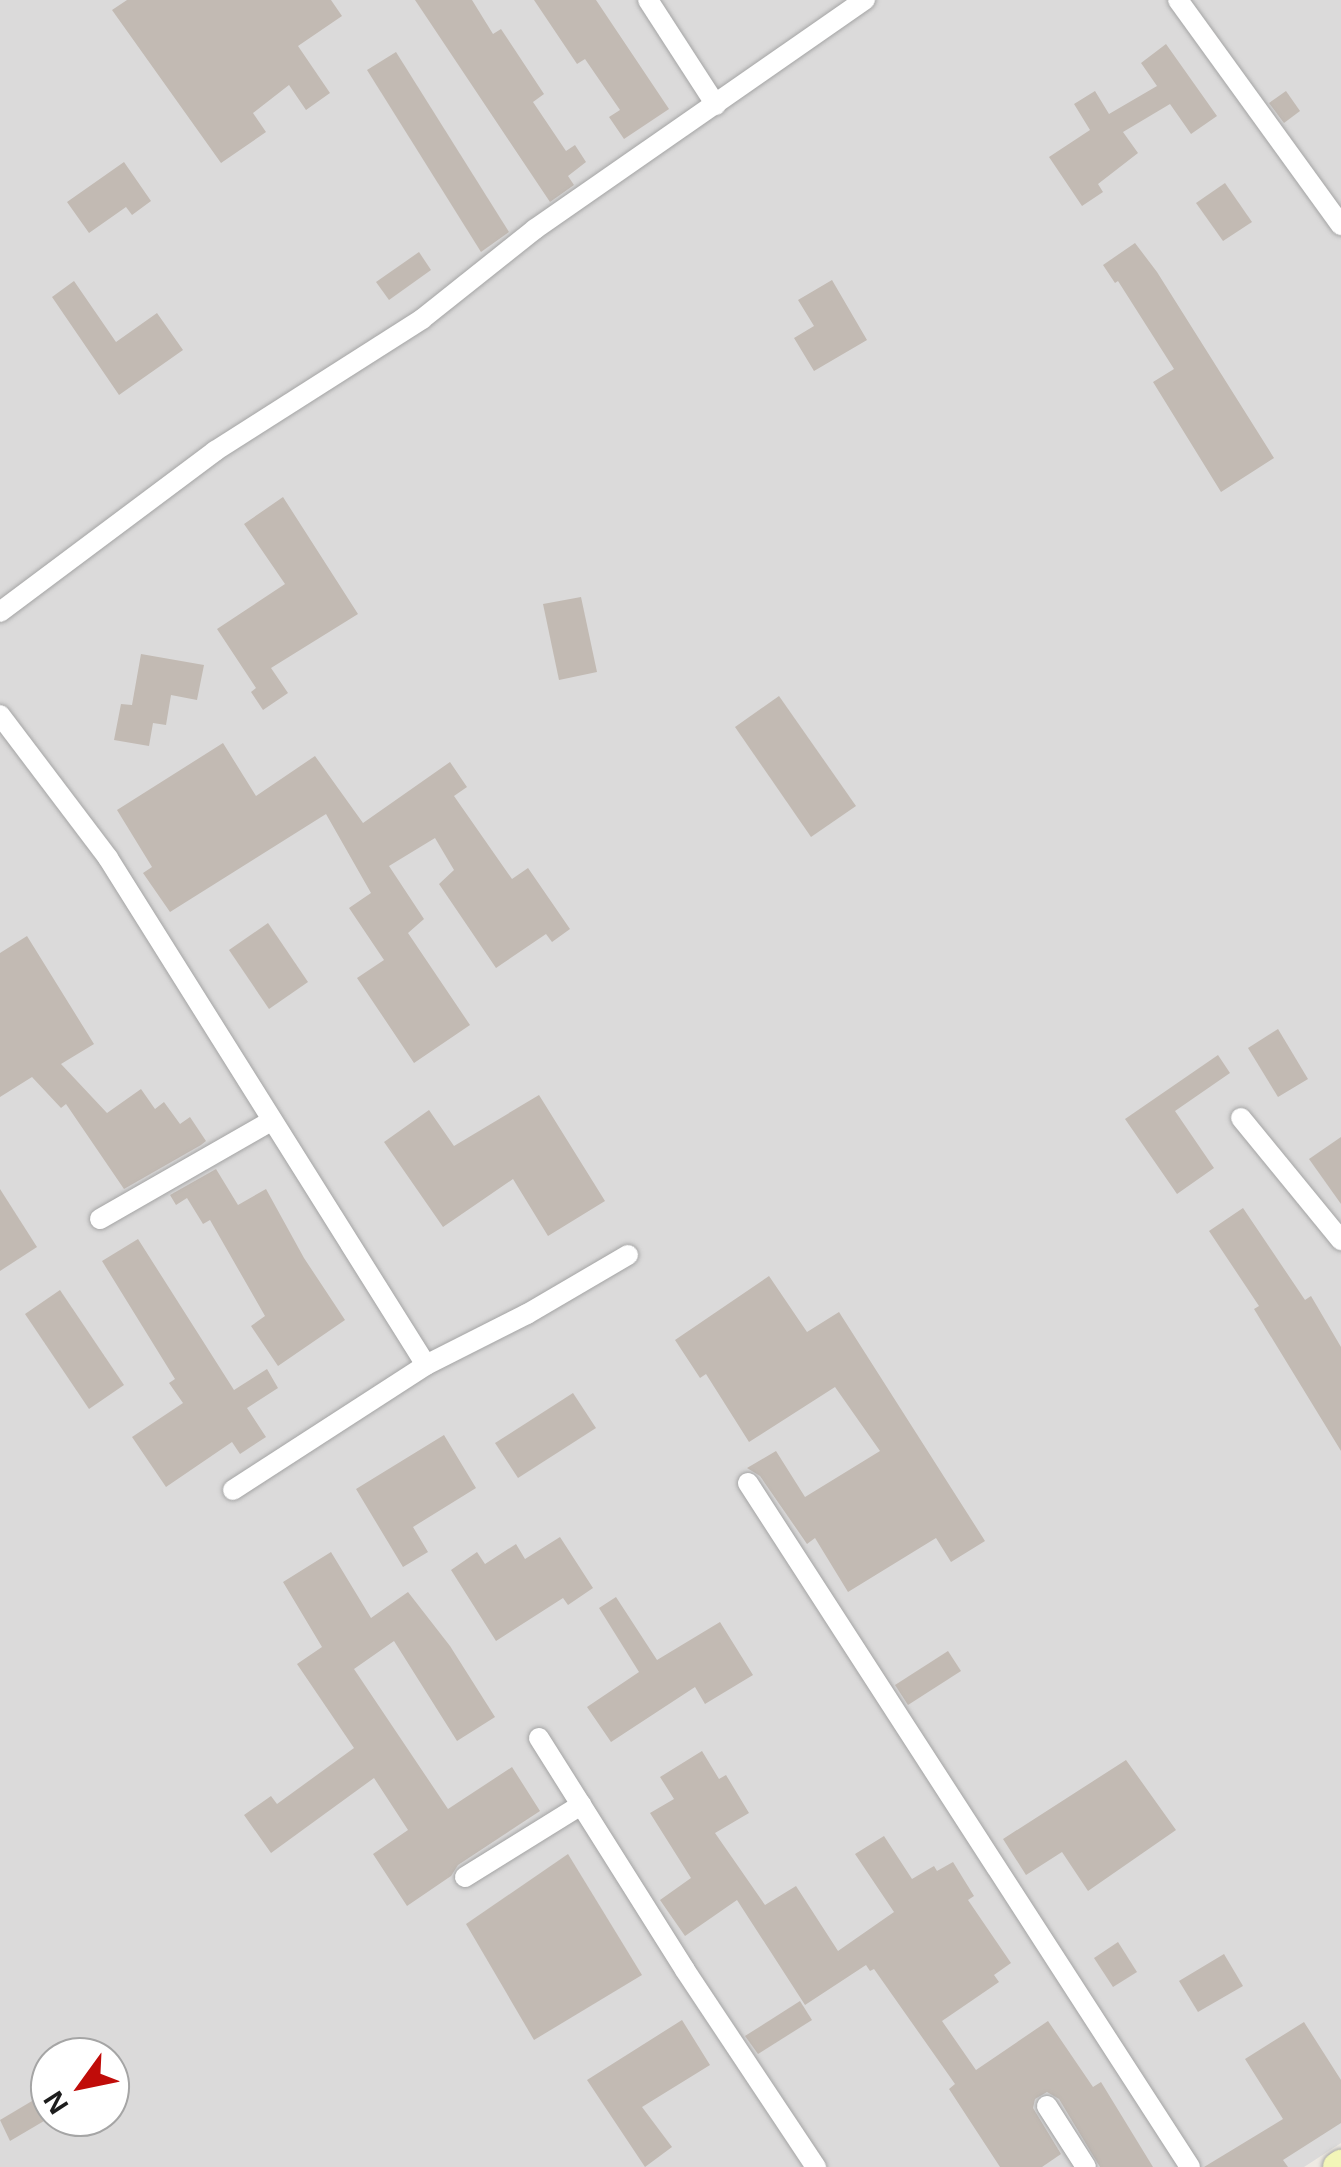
<!DOCTYPE html>
<html>
<head>
<meta charset="utf-8">
<style>
	body { margin:0 }
	#map { position:relative; width:1341px; height:2167px; overflow:hidden; background:#eeeae3; font-family:Arial,sans-serif }
	div>[style] { position:absolute }
	[style*='--x'] { left:calc(var(--x)*1px); top:calc(var(--y)*1px); width:calc(var(--w)*1px); rotate:calc(var(--a)*1deg) }
	.residential>* { inset:0; background:#dbdada }
	.building>* { inset:0; background:#c2bab3 }
	.roads { filter:drop-shadow(0 0 2px #a4a4a4) drop-shadow(0 0 2px #a4a4a4) }
	.street>* { height:20px; margin:-10px; padding:0 10px; transform-origin:10px; border-radius:10px; background:#fff }
	.secondary>* { height:30px; margin:-15px; padding:0 15px; transform-origin:15px; border-radius:15px; background:#f2f6b8 }
	span { translate:-50% -50%; white-space:nowrap; text-align:center; line-height:1.15; -webkit-text-stroke:8px #fff; paint-order:stroke }
	.north { position:absolute; left:30px; top:2037px; width:100px; height:100px; box-sizing:border-box; background:#fff; border:2px solid #a5a5a5; border-radius:50%; rotate:237deg; font-size:28px; font-weight:700; line-height:40px; text-align:center; color:#1d1d1d }
	.north::after { content:''; display:block; margin:auto; width:35px; height:45px; background:#c00c09; clip-path:polygon(50% 0,100% 100%,50% 72%,0 100%) }
</style>
</head>
<body>
<div id="map">
	<div class="residential">
		<i style="clip-path:polygon(evenodd,0 0,1341px 0,1341px 2143px,1304px 2167px,0 2167px,0 0,50px 2057px,110px 2057px,110px 2117px,50px 2117px,50px 2057px)"></i>
	</div>
	<div class="building">
		<i style="clip-path:polygon(127px 0,331px 0,342px 16px,298px 46px,330px 93px,306px 110px,289px 85px,253px 113px,266px 132px,221px 163px,112px 10px)"></i>
		<i style="clip-path:polygon(415px 0,472px 0,493px 34px,501px 29px,544px 94px,533px 102px,566px 151px,575px 145px,586px 162px,568px 176px,574px 185px,550px 202px)"></i>
		<i style="clip-path:polygon(534px 0,596px 0,669px 109px,624px 139px,609px 117px,620px 110px,585px 59px,577px 64px)"></i>
		<i style="clip-path:polygon(1166px 44px,1217px 116px,1191px 134px,1170px 104px,1123px 132px,1138px 153px,1098px 184px,1103px 192px,1082px 206px,1049px 157px,1090px 130px,1074px 104px,1095px 91px,1109px 114px,1157px 86px,1141px 63px)"></i>
		<i style="clip-path:polygon(396px 52px,509px 232px,481px 252px,367px 70px)"></i>
		<i style="clip-path:polygon(1286px 91px,1300px 111px,1284px 123px,1269px 103px)"></i>
		<i style="clip-path:polygon(124px 162px,151px 201px,132px 215px,126px 207px,89px 233px,67px 202px)"></i>
		<i style="clip-path:polygon(1225px 183px,1252px 222px,1223px 241px,1196px 203px)"></i>
		<i style="clip-path:polygon(1135px 243px,1157px 272px,1274px 458px,1221px 492px,1153px 382px,1174px 369px,1118px 281px,1115px 283px,1103px 265px)"></i>
		<i style="clip-path:polygon(419px 252px,431px 270px,389px 300px,376px 282px)"></i>
		<i style="clip-path:polygon(832px 280px,867px 340px,814px 371px,794px 338px,814px 326px,798px 300px)"></i>
		<i style="clip-path:polygon(74px 281px,116px 342px,157px 313px,183px 350px,119px 395px,52px 297px)"></i>
		<i style="clip-path:polygon(283px 497px,358px 614px,271px 668px,288px 693px,263px 710px,251px 692px,256px 688px,217px 629px,285px 584px,244px 524px)"></i>
		<i style="clip-path:polygon(581px 597px,597px 672px,559px 680px,543px 604px)"></i>
		<i style="clip-path:polygon(141px 654px,204px 665px,197px 700px,171px 695px,166px 725px,153px 723px,149px 746px,114px 740px,121px 704px,132px 705px)"></i>
		<i style="clip-path:polygon(779px 696px,856px 806px,811px 837px,735px 727px)"></i>
		<i style="clip-path:polygon(223px 743px,256px 796px,315px 756px,363px 823px,450px 762px,467px 787px,454px 796px,512px 879px,528px 868px,570px 929px,552px 942px,546px 934px,496px 968px,439px 884px,454px 870px,435px 838px,389px 866px,424px 919px,408px 933px,470px 1025px,414px 1063px,357px 978px,384px 960px,349px 908px,371px 893px,326px 814px,170px 912px,143px 873px,152px 867px,117px 810px)"></i>
		<i style="clip-path:polygon(268px 923px,308px 982px,269px 1009px,229px 950px)"></i>
		<i style="clip-path:polygon(27px 936px,94px 1044px,61px 1064px,107px 1113px,141px 1089px,155px 1109px,164px 1102px,180px 1124px,190px 1117px,206px 1141px,201px 1145px,124px 1189px,66px 1104px,61px 1108px,32px 1077px,0 1097px,0 953px)"></i>
		<i style="clip-path:polygon(1278px 1029px,1308px 1079px,1278px 1097px,1248px 1048px)"></i>
		<i style="clip-path:polygon(1218px 1055px,1230px 1073px,1175px 1111px,1214px 1168px,1177px 1194px,1125px 1119px)"></i>
		<i style="clip-path:polygon(539px 1095px,605px 1201px,548px 1236px,513px 1179px,443px 1227px,384px 1142px,429px 1110px,454px 1146px)"></i>
		<i style="clip-path:polygon(1341px 1137px,1341px 1204px,1309px 1159px)"></i>
		<i style="clip-path:polygon(216px 1169px,238px 1205px,266px 1189px,304px 1258px,345px 1320px,278px 1366px,251px 1326px,265px 1316px,210px 1220px,203px 1224px,187px 1198px,176px 1205px,170px 1195px)"></i>
		<i style="clip-path:polygon(0 1189px,37px 1247px,0 1271px)"></i>
		<i style="clip-path:polygon(1243px 1208px,1305px 1300px,1311px 1296px,1341px 1347px,1341px 1451px,1254px 1309px,1259px 1306px,1209px 1231px)"></i>
		<i style="clip-path:polygon(138px 1239px,234px 1390px,267px 1369px,278px 1388px,247px 1408px,266px 1437px,240px 1454px,232px 1442px,166px 1487px,132px 1437px,183px 1403px,169px 1383px,175px 1379px,102px 1261px)"></i>
		<i style="clip-path:polygon(769px 1276px,807px 1332px,839px 1312px,985px 1541px,951px 1562px,936px 1538px,848px 1592px,815px 1538px,807px 1544px,760px 1476px,747px 1468px,776px 1451px,805px 1497px,880px 1451px,835px 1387px,749px 1442px,706px 1374px,700px 1378px,675px 1340px)"></i>
		<i style="clip-path:polygon(60px 1290px,124px 1385px,89px 1409px,25px 1314px)"></i>
		<i style="clip-path:polygon(573px 1393px,596px 1428px,518px 1478px,495px 1443px)"></i>
		<i style="clip-path:polygon(444px 1435px,476px 1488px,413px 1527px,428px 1552px,403px 1567px,356px 1489px)"></i>
		<i style="clip-path:polygon(560px 1537px,593px 1588px,568px 1605px,563px 1598px,496px 1641px,451px 1570px,477px 1552px,485px 1564px,516px 1544px,525px 1559px)"></i>
		<i style="clip-path:polygon(331px 1552px,371px 1618px,408px 1592px,450px 1646px,495px 1717px,457px 1741px,394px 1641px,354px 1669px,448px 1809px,512px 1767px,540px 1811px,458px 1865px,451px 1876px,407px 1906px,373px 1854px,408px 1830px,374px 1778px,271px 1853px,244px 1815px,271px 1796px,277px 1804px,354px 1748px,297px 1664px,322px 1647px,283px 1582px)"></i>
		<i style="clip-path:polygon(616px 1597px,657px 1660px,720px 1622px,753px 1675px,705px 1704px,695px 1687px,611px 1742px,587px 1707px,639px 1672px,599px 1608px)"></i>
		<i style="clip-path:polygon(948px 1651px,961px 1671px,908px 1705px,895px 1685px)"></i>
		<i style="clip-path:polygon(702px 1751px,719px 1779px,726px 1775px,749px 1813px,715px 1833px,765px 1905px,796px 1886px,838px 1951px,894px 1912px,855px 1854px,884px 1836px,912px 1879px,934px 1866px,937px 1871px,953px 1862px,974px 1896px,968px 1900px,1011px 1963px,994px 1975px,999px 1982px,942px 2021px,976px 2070px,1048px 2021px,1093px 2087px,1101px 2082px,1153px 2167px,1100px 2167px,1059px 2099px,1047px 2092px,1035px 2099px,1033px 2108px,1061px 2154px,1042px 2167px,1000px 2167px,949px 2089px,955px 2084px,874px 1969px,870px 1971px,866px 1965px,805px 2005px,737px 1900px,685px 1936px,660px 1900px,691px 1878px,650px 1813px,674px 1799px,660px 1777px)"></i>
		<i style="clip-path:polygon(1126px 1760px,1176px 1830px,1088px 1891px,1062px 1852px,1026px 1875px,1003px 1839px)"></i>
		<i style="clip-path:polygon(568px 1854px,642px 1975px,534px 2040px,466px 1924px)"></i>
		<i style="clip-path:polygon(1118px 1942px,1137px 1972px,1113px 1987px,1094px 1958px)"></i>
		<i style="clip-path:polygon(1224px 1954px,1243px 1986px,1198px 2012px,1179px 1981px)"></i>
		<i style="clip-path:polygon(800px 2001px,812px 2020px,758px 2054px,745px 2036px)"></i>
		<i style="clip-path:polygon(682px 2020px,710px 2065px,642px 2107px,672px 2147px,645px 2167px,587px 2080px)"></i>
		<i style="clip-path:polygon(1304px 2022px,1341px 2080px,1341px 2123px,1283px 2160px,1288px 2167px,1204px 2167px,1283px 2119px,1245px 2059px)"></i>
		<i style="clip-path:polygon(32px 2101px,44px 2121px,10px 2141px,0 2120px)"></i>
	</div>
	<div class="roads">
		<div class="street">
			<i style="--x:648;--y:0;--w:125;--a:57.1"></i>
			<i style="--x:1178;--y:0;--w:278;--a:54.1"></i>
			<i style="--x:0;--y:612;--w:269;--a:-36.8"></i>
			<i style="--x:215;--y:451;--w:246;--a:-32.5"></i>
			<i style="--x:422;--y:319;--w:144;--a:-38.5"></i>
			<i style="--x:535;--y:229;--w:402;--a:-34.8"></i>
			<i style="--x:0;--y:715;--w:179;--a:52.9"></i>
			<i style="--x:108;--y:858;--w:598;--a:57.9"></i>
			<i style="--x:1241;--y:1118;--w:158;--a:50.7"></i>
			<i style="--x:100;--y:1219;--w:197;--a:-29.8"></i>
			<i style="--x:748;--y:1483;--w:814;--a:57.13"></i>
			<i style="--x:233;--y:1490;--w:230;--a:-32.9"></i>
			<i style="--x:426;--y:1365;--w:113;--a:-26.8"></i>
			<i style="--x:527;--y:1314;--w:117;--a:-30.3"></i>
			<i style="--x:539;--y:1738;--w:274;--a:57.8"></i>
			<i style="--x:685;--y:1970;--w:237;--a:56.4"></i>
			<i style="--x:465;--y:1877;--w:137;--a:-31.8"></i>
			<i style="--x:1047;--y:2106;--w:72;--a:57.4"></i>
		</div>
		<div class="secondary">
			<i style="--x:1338;--y:2167;--w:4;--a:-34"></i>
		</div>
	</div>
	<div class="north">N</div>
</div>
</body>
</html>
